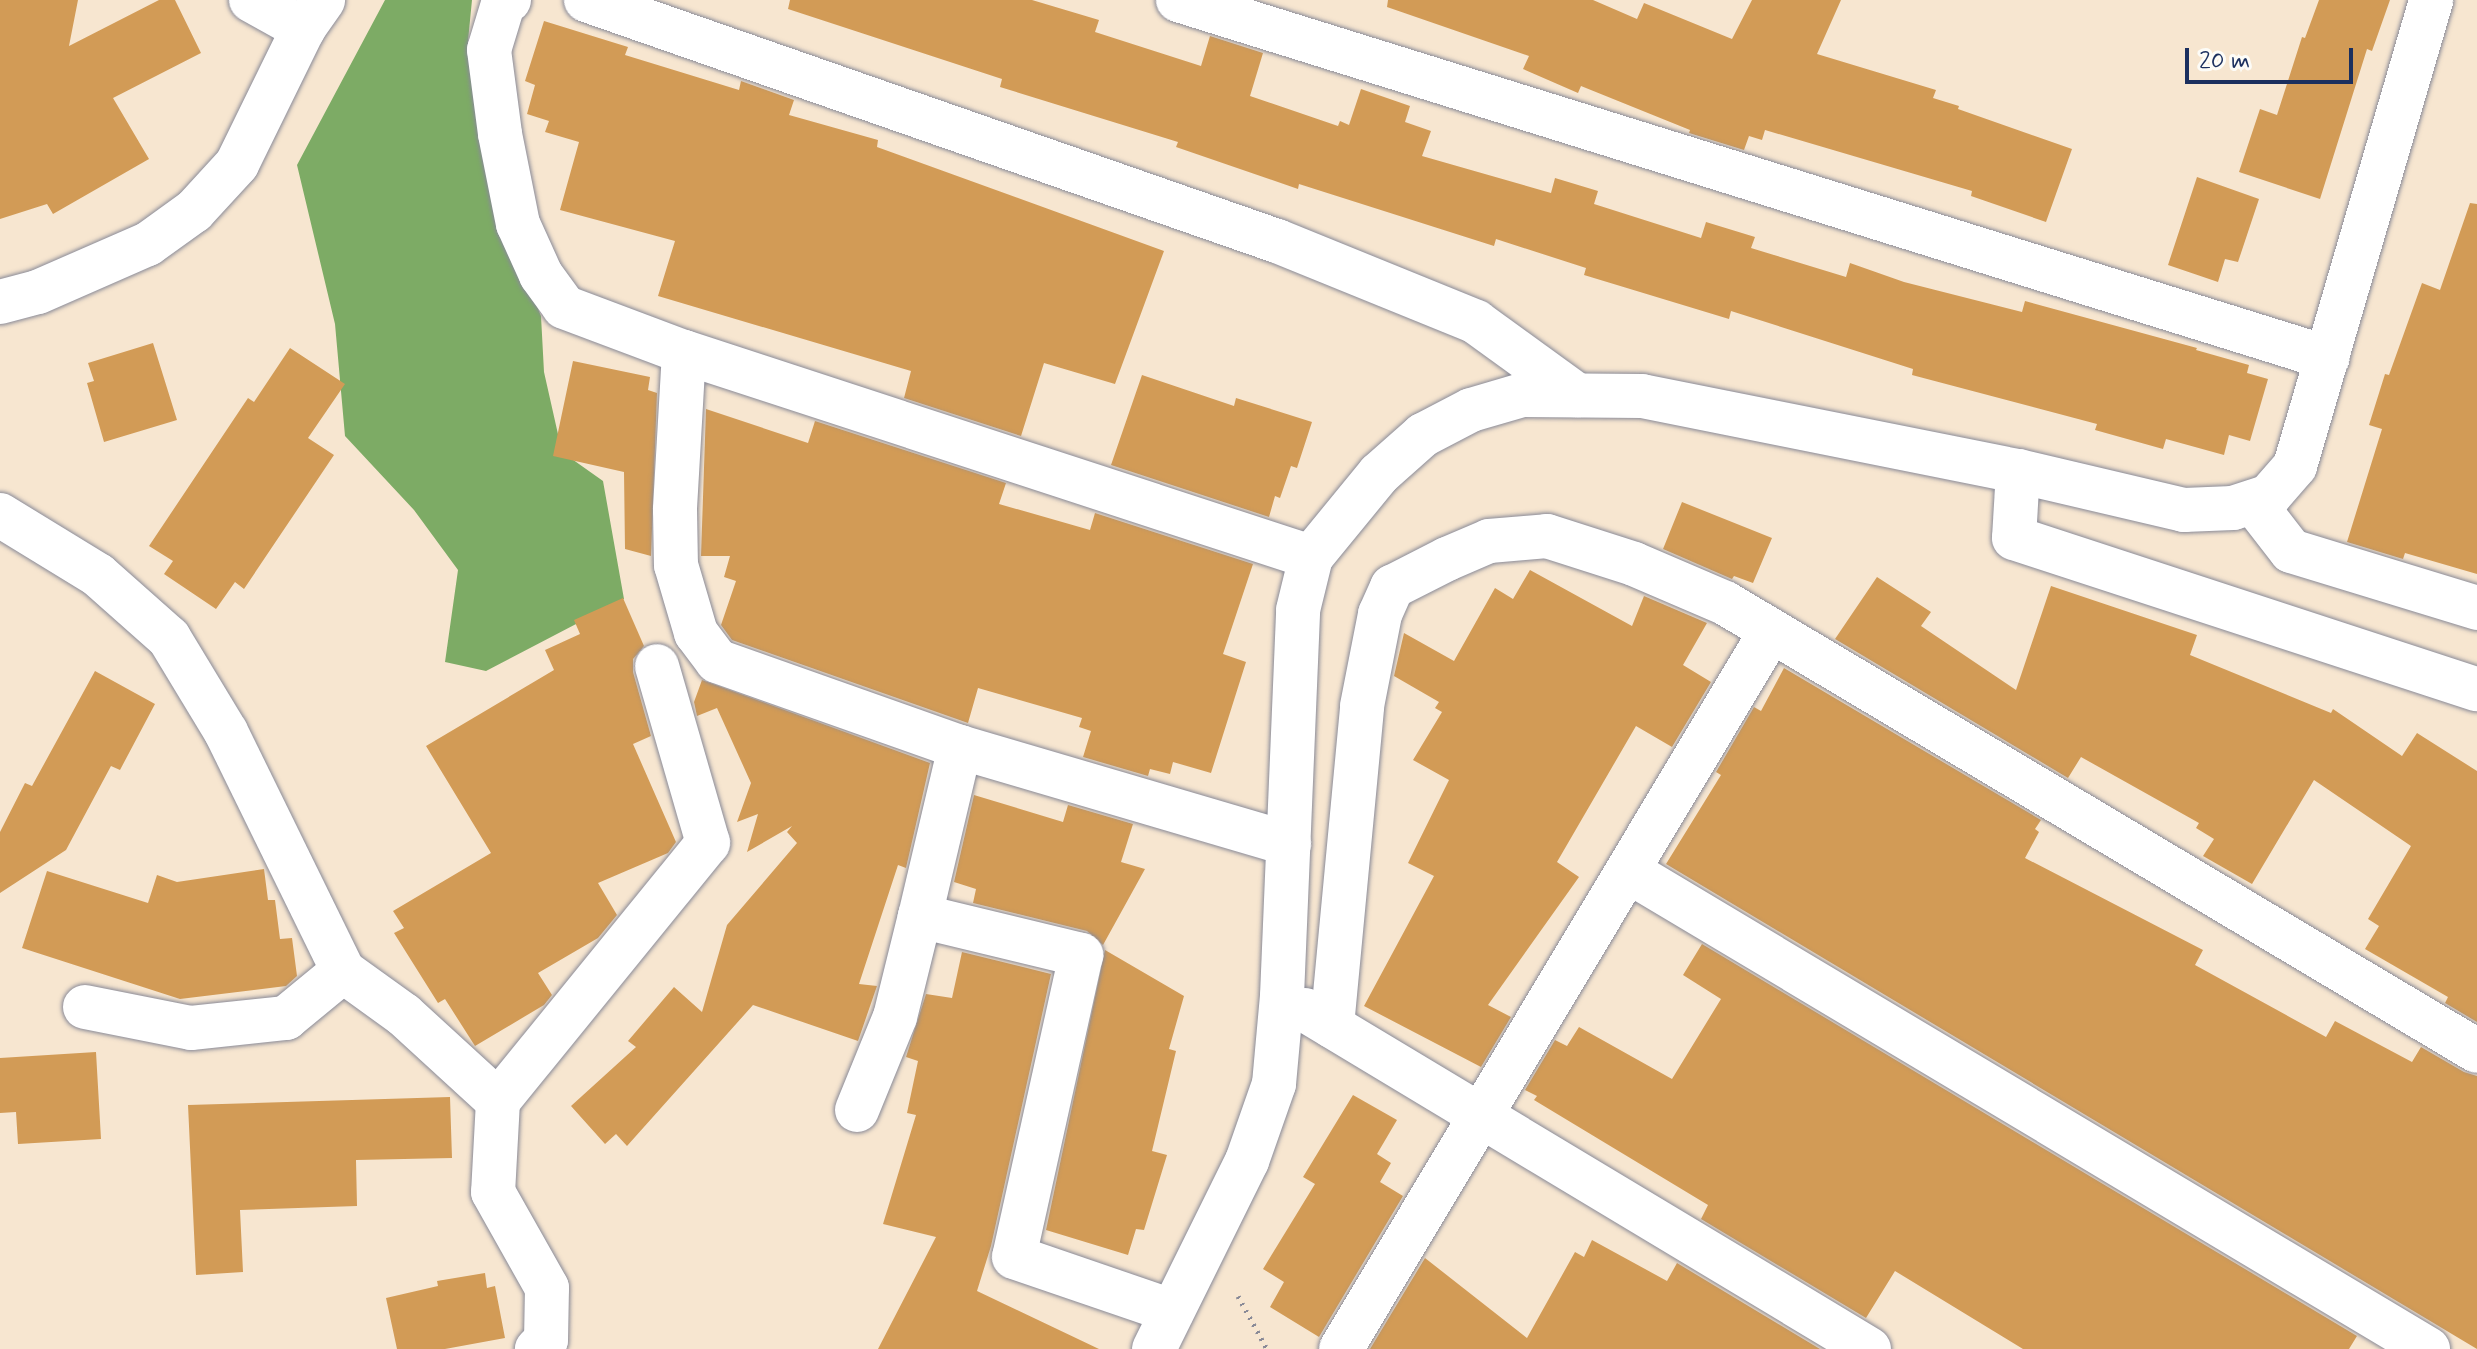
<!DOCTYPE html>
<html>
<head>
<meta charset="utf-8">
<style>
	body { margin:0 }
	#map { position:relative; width:2477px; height:1349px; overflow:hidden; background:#f7e6d0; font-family:Mynerve,sans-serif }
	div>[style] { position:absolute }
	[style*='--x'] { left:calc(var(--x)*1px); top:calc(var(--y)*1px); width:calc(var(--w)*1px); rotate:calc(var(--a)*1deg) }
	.forest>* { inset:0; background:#7dab65 }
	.building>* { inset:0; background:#d29b56 }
	.path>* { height:5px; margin-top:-2.5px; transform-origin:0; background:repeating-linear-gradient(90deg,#898a97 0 2px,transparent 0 8px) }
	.roads { filter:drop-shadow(0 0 2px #898a97) drop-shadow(0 0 2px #898a97) }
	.street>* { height:44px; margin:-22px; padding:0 22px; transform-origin:22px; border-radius:22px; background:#fff }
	span { translate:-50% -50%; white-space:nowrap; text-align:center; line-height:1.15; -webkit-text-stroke:6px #fdfcf7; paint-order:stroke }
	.scale { position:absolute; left:2185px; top:48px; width:168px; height:36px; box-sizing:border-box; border:4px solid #1b2f5e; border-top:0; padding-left:10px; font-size:24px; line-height:28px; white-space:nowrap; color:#1b2f5e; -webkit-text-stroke:6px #fdfcf7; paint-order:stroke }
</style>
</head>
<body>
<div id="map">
	<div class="forest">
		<i style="clip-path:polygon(385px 0,472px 0,468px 41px,480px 128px,508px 237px,541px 316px,544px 372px,562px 452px,603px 481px,624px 599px,486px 671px,445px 662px,458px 570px,414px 510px,345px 436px,335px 324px,297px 165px)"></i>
	</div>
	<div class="building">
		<i style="clip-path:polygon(0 0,78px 0,69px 46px,159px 0,175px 0,201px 53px,113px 98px,149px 159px,53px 214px,47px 204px,0 219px)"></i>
		<i style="clip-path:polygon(790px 0,1032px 0,1099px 20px,1095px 32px,1201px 66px,1210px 36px,1263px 53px,1250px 96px,1338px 126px,1340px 121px,1349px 125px,1361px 89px,1410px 106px,1405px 122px,1431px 131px,1422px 156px,1551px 193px,1555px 178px,1598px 191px,1594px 204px,1701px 238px,1706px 222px,1755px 237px,1751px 248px,1846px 277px,1850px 263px,1904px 282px,2022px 312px,2025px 301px,2197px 348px,2196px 350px,2249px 365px,2247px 373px,2268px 379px,2250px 441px,2229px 435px,2224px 455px,2166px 439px,2163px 449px,2095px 430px,2097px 424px,1912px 375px,1913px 369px,1731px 311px,1729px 319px,1584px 275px,1586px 268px,1496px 239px,1494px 246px,1299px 184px,1298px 189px,1176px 147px,1178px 142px,1000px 87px,1002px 79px,788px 9px)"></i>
		<i style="clip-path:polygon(1388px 0,1593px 0,1637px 19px,1644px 3px,1732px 39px,1752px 0,1841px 0,1817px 54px,1936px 90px,1933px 98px,1959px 106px,1958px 109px,2072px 149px,2046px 222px,1971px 196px,1972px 191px,1765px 130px,1762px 140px,1749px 136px,1744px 150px,1689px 133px,1690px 130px,1581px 86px,1578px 93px,1523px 69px,1529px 56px,1387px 7px)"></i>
		<i style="clip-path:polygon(2319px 0,2390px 0,2372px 51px,2367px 49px,2320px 199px,2239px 172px,2260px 109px,2277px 115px,2302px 37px,2305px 38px)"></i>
		<i style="clip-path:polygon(544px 21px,628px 47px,625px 55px,739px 90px,741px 81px,794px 100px,789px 115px,878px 140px,877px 147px,1164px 251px,1115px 384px,1044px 363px,1021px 436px,904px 398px,911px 371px,658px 296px,675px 241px,560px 210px,579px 142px,545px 132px,549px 121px,527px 114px,535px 85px,525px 81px)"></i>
		<i style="clip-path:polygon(2197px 177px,2259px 199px,2238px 262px,2225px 259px,2218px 282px,2168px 265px)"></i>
		<i style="clip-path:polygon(2470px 203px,2477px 204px,2477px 574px,2405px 553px,2403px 559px,2347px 542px,2382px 429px,2369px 425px,2385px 374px,2389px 375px,2422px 283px,2440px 290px)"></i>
		<i style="clip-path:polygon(153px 343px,177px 420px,104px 442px,87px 383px,94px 381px,88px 363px)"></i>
		<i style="clip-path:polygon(290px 348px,345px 384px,308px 438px,334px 455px,244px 589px,235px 582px,216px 609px,164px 574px,173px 561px,149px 546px,248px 398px,254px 402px)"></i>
		<i style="clip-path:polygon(573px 361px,650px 377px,648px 390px,657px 393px,651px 556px,625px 549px,624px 472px,553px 456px)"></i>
		<i style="clip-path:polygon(1142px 375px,1234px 406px,1236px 398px,1312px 422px,1297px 468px,1291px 466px,1280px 498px,1275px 496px,1269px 517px,1111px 465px)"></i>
		<i style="clip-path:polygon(706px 409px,808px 443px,815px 421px,1006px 483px,999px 504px,1090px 530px,1095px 513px,1253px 564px,1223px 654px,1246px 662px,1211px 773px,1173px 762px,1170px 774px,1150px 769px,1148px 776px,1083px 757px,1091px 731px,1079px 727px,1082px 718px,978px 688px,968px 723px,732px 640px,721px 625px,736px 581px,724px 577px,730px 556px,701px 556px)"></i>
		<i style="clip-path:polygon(1682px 502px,1772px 538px,1753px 583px,1734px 576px,1732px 579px,1663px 549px)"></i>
		<i style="clip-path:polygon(1530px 570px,1632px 626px,1644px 596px,1707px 623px,1683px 665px,1711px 682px,1672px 747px,1636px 726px,1557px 862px,1579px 877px,1488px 1005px,1511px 1017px,1481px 1067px,1364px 1006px,1434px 876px,1408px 863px,1449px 780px,1413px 760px,1442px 712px,1435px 708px,1439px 702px,1394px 676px,1404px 633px,1454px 661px,1495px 588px,1513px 599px)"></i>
		<i style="clip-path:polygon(1877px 577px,1931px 612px,1921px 626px,2016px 690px,2051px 586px,2197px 635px,2190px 655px,2331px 713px,2333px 709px,2402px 756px,2417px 733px,2477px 771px,2477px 1022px,2445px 1003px,2448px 997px,2365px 949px,2379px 926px,2368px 919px,2411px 846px,2314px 780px,2252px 884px,2203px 856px,2214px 839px,2196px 828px,2199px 823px,2081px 757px,2068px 778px,1835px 639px)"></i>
		<i style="clip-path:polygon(623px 598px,644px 646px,633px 659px,633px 672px,651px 736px,633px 744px,676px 842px,668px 853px,598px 883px,617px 915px,598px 938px,538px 973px,552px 995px,544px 1005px,475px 1046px,445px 999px,438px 1003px,394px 933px,404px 928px,393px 911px,491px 853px,426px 746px,554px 670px,545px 650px,580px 634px,574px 620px)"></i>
		<i style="clip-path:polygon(1784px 668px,2041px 820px,2035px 829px,2039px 832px,2025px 858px,2203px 950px,2195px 965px,2326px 1037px,2335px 1021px,2412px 1062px,2421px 1047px,2464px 1072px,2477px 1076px,2477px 1349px,1666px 864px,1721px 775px,1716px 772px,1754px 707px,1761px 711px)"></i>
		<i style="clip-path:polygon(95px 671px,155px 704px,120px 770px,111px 766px,66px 850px,0 893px,0 832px,25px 783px,32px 786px)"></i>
		<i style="clip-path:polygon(702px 680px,930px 763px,906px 868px,898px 865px,859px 984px,877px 986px,858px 1041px,753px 1005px,627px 1146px,616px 1134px,605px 1144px,571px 1106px,636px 1047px,628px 1041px,674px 987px,702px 1012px,727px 925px,797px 843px,787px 832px,792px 826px,747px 852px,758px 814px,737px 822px,751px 783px,717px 708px,697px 716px,694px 702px)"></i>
		<i style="clip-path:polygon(974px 795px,1063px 822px,1068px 805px,1133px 824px,1121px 862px,1145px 869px,1103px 945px,1087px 931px,973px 903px,976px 889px,954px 882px)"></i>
		<i style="clip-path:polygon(264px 869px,268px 900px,275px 900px,280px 939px,292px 938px,297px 976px,286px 986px,180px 999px,22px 948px,47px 871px,148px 903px,157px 875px,177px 882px)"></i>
		<i style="clip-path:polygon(1702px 944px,2357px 1336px,2349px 1349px,2023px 1349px,1895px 1271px,1866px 1318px,1701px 1219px,1708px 1205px,1534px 1100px,1537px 1096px,1525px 1090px,1555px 1040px,1567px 1046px,1579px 1027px,1672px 1079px,1721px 999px,1683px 975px)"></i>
		<i style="clip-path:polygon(1105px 950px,1184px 996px,1169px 1049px,1176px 1051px,1152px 1151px,1167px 1155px,1144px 1230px,1136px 1229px,1128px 1255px,1046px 1230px)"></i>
		<i style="clip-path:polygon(962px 952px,1051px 974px,991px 1246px,977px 1291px,1099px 1349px,878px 1349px,936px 1237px,883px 1224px,916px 1115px,907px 1113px,918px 1061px,906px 1057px,926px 994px,952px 998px)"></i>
		<i style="clip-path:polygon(96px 1052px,101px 1139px,18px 1144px,16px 1112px,0 1113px,0 1058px)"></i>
		<i style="clip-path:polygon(1353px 1095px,1397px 1120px,1377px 1154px,1391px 1163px,1380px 1182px,1403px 1196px,1319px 1337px,1270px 1307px,1284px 1282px,1263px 1269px,1315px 1184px,1303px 1177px)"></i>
		<i style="clip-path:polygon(450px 1097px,452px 1158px,356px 1160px,357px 1206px,240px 1210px,243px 1272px,196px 1275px,188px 1105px)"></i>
		<i style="clip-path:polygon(1592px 1240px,1667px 1281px,1677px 1263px,1820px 1349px,1370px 1349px,1425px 1258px,1527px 1338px,1575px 1252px,1584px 1257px)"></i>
		<i style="clip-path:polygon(485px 1273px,487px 1288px,495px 1286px,505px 1338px,445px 1349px,397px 1349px,386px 1298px,438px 1286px,437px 1281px)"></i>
	</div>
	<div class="path">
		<i style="--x:1238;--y:1296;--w:60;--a:61.3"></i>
	</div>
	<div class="roads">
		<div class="street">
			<i style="--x:251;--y:0;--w:60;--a:29.1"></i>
			<i style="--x:509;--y:0;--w:7;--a:146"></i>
			<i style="--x:503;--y:4;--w:48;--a:106.9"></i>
			<i style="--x:489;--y:50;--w:85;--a:82.5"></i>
			<i style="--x:500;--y:134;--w:92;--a:78.7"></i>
			<i style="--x:518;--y:224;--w:56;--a:65.7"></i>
			<i style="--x:541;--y:275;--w:39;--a:54"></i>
			<i style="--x:564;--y:307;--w:128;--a:20.6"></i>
			<i style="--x:684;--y:352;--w:660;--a:18.11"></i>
			<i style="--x:586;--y:0;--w:732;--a:19.23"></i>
			<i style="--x:1277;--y:241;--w:215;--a:22.1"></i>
			<i style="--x:1476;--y:322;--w:125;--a:35.9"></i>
			<i style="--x:1178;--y:0;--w:1204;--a:17.29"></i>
			<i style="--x:0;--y:302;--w:39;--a:-15"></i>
			<i style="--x:38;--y:292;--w:120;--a:-23.6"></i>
			<i style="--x:148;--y:244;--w:57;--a:-35.7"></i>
			<i style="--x:194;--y:211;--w:64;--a:-47.5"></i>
			<i style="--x:237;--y:164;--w:150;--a:-63.9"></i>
			<i style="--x:303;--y:29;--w:35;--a:-55"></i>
			<i style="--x:684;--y:352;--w:158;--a:93.3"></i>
			<i style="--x:675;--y:510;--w:55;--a:89"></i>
			<i style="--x:676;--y:565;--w:71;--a:73.6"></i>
			<i style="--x:696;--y:633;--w:35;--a:53"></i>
			<i style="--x:717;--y:661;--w:258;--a:19.5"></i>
			<i style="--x:960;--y:747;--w:343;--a:16.4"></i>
			<i style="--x:2018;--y:471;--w:67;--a:93.4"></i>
			<i style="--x:2014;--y:538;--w:487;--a:18.1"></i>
			<i style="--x:2253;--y:502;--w:62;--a:52.2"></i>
			<i style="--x:2291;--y:551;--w:195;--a:17"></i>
			<i style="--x:0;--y:515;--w:115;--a:31.5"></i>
			<i style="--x:98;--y:575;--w:95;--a:41.6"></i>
			<i style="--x:169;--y:638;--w:110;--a:58.8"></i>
			<i style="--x:226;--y:732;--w:266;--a:63.9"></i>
			<i style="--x:343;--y:971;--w:75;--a:35.8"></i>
			<i style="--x:404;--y:1015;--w:127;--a:42.5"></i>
			<i style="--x:498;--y:1101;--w:91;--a:93.1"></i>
			<i style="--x:493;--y:1192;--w:110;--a:60.6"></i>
			<i style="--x:547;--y:1288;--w:52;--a:91.1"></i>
			<i style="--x:546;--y:1340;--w:13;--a:135"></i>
			<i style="--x:960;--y:747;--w:174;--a:103.3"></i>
			<i style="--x:920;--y:916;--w:166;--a:13.6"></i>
			<i style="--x:1081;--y:955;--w:309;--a:102.5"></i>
			<i style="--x:1014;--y:1257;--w:167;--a:18.9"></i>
			<i style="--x:1628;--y:871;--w:932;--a:30.86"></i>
			<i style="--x:85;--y:1007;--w:108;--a:11.2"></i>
			<i style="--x:191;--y:1028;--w:96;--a:-6"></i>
			<i style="--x:286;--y:1018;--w:74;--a:-39.5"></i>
			<i style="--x:1305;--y:1010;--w:658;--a:31.01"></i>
			<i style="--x:1332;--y:1026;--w:321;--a:-84.6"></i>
			<i style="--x:1362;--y:706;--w:94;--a:-78.9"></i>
			<i style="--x:1380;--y:614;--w:30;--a:-66"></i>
			<i style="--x:1392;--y:587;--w:62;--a:-27"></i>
			<i style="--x:1447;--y:559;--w:46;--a:-23.2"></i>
			<i style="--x:1489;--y:541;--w:58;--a:-4.9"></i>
			<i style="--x:1547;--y:536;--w:91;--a:17.8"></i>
			<i style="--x:1634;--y:564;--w:99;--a:23.2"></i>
			<i style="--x:1725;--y:603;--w:875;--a:30.78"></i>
			<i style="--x:498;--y:1101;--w:333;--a:-50.9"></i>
			<i style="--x:708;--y:843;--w:184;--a:-106.1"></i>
			<i style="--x:857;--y:1110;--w:100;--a:-67.8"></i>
			<i style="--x:895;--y:1017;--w:104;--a:-76.1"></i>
			<i style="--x:1154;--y:1349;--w:210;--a:-63.7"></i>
			<i style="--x:1247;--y:1161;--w:82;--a:-70.7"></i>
			<i style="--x:1274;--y:1084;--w:88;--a:-84.8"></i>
			<i style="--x:1282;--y:996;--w:386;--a:-87.6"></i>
			<i style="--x:1298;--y:610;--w:55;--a:-76.2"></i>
			<i style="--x:1311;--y:557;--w:107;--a:-50.7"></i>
			<i style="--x:1379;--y:474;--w:59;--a:-41.6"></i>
			<i style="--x:1423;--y:435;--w:54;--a:-27.5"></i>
			<i style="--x:1471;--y:410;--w:53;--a:-16.4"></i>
			<i style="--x:1522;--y:395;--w:120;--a:0.5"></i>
			<i style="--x:1642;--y:396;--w:383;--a:11.3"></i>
			<i style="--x:2018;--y:471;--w:171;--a:13.2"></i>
			<i style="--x:2184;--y:510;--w:49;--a:-2.3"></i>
			<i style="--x:2233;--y:508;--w:38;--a:-18"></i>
			<i style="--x:2269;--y:496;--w:40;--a:-49"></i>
			<i style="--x:2295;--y:466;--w:485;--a:-73.7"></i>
			<i style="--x:1341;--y:1349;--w:837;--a:-59.08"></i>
		</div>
	</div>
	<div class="scale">20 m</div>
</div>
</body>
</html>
